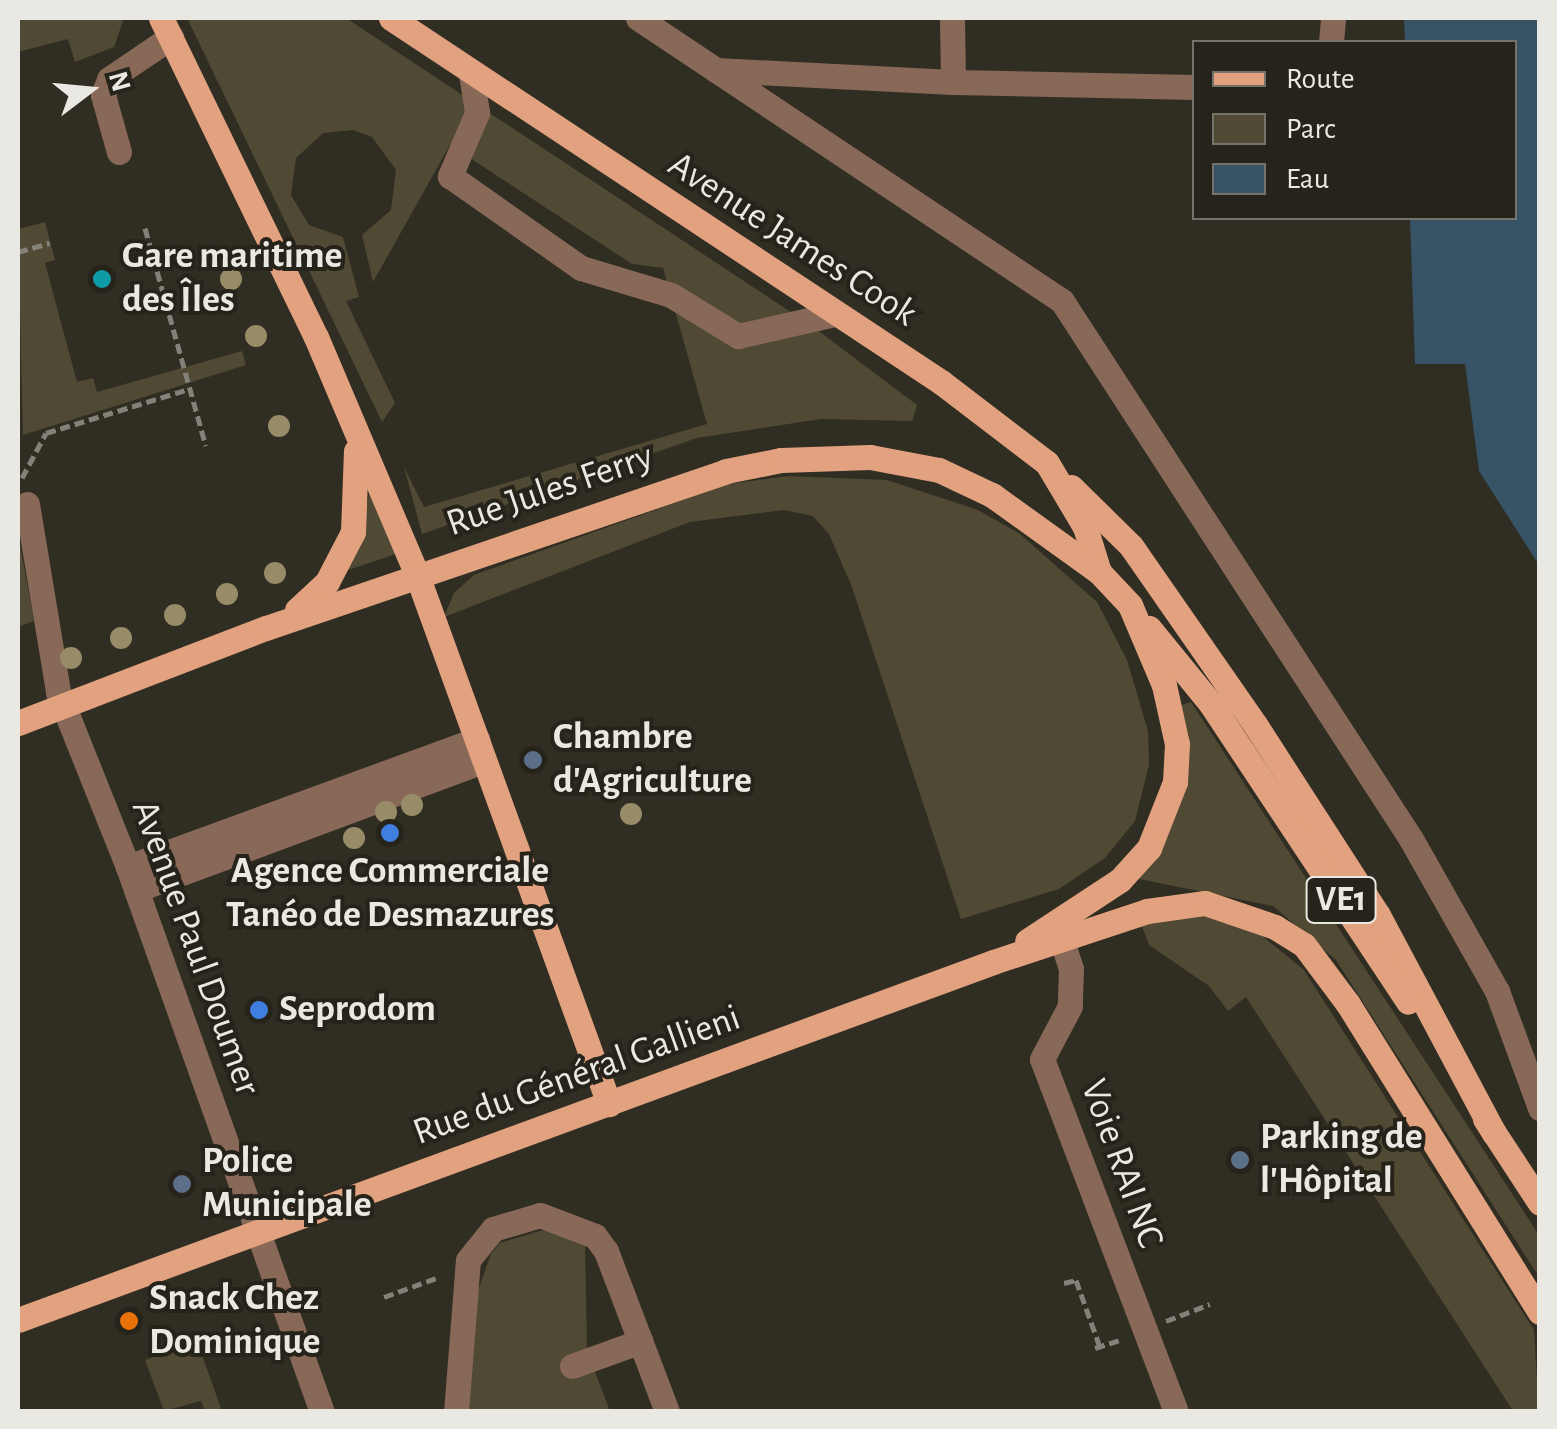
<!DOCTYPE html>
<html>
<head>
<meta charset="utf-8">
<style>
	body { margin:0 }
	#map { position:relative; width:1557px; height:1429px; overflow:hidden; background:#302d23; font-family:"Alegreya Sans",sans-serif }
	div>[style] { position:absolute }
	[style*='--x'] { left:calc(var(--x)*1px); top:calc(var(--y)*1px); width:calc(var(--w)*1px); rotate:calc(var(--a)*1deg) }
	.green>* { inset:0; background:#504933 }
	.water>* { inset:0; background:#375366 }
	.path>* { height:5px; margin-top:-2.5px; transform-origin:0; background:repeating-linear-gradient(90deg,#838178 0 10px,transparent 0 15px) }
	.minor>* { height:25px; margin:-12.5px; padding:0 12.5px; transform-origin:12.5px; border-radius:12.5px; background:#886857 }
	.major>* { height:25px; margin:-12.5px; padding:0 12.5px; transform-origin:12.5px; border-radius:12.5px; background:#e3a27f }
	.trees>* { width:22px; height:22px; margin:-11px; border-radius:50%; background:#988c68 }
	.dots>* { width:28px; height:28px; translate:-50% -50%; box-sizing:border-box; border:5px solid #26231a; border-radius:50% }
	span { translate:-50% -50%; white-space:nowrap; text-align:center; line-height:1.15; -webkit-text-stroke:8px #26231a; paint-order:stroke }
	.shield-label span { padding:2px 8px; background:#26231a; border:2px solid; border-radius:8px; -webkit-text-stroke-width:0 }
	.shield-label { font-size:35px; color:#eae8e2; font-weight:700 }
	.street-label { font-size:38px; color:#eae8e2 }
	.poi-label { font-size:38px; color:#eae8e2; font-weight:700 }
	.left { translate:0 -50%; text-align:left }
	.frame { position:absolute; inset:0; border:20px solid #eae8e2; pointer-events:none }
	.legend { position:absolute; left:1192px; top:40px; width:325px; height:180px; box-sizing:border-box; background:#26231a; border:2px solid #74726a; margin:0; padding:12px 18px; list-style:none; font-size:30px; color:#eae8e2 }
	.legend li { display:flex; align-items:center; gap:20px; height:50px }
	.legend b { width:50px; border:2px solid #74726a }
	.north { position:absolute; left:40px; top:40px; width:100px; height:100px; -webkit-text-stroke:8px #26231a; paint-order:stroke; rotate:74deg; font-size:28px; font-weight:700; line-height:40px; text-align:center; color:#eae8e2 }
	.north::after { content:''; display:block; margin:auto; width:35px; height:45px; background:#eae8e2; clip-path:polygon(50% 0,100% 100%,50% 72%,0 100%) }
</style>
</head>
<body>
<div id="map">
	<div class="green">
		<i style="clip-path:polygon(18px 18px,124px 18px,114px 47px,75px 62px,68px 39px,18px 52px)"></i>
		<i style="clip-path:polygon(187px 18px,346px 18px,812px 326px,917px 405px,912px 421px,821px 419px,697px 438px,422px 534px,404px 467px,424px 507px,707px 424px,663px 268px,632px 264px,450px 145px,373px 282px,362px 235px,391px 210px,396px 170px,372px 137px,353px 130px,323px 133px,296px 158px,291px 195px,309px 225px,343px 237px,359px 297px,346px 301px,395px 403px,382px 422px)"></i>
		<i style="clip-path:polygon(45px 222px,55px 260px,45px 263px,77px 382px,93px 378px,97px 392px,242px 351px,246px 365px,23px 435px,18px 229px)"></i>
		<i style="clip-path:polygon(372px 476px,402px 552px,342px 572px,363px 528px)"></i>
		<i style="clip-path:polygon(789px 476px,887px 480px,978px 510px,1020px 534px,1097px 602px,1127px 660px,1148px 731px,1149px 765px,1135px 821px,1105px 858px,1059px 889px,961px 919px,852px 587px,829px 534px,813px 516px,784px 510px,690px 522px,444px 617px,454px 593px,474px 575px,728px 484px)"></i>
		<i style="clip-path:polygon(18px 534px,34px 621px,18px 627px)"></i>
		<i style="clip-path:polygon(1191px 702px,1539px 1235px,1539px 1277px,1336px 960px,1273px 906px,1134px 878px,1176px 815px,1187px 749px,1176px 707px)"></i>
		<i style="clip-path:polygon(1197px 913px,1250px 926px,1304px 970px,1534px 1330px,1539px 1411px,1513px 1411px,1246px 997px,1228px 1011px,1209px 986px,1149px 945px,1138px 916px)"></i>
		<i style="clip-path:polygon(553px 1227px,585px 1243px,587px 1351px,610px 1411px,469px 1411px,470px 1313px,491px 1254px,500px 1243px)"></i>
		<i style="clip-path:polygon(197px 1341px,222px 1411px,205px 1411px,201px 1401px,164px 1411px,145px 1360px)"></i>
	</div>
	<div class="water">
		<i style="clip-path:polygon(1404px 18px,1539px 18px,1539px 565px,1479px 471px,1465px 364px,1415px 364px,1410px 218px,1514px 218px,1514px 42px,1405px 42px)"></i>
	</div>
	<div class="path">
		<i style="--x:145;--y:228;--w:226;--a:74.4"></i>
		<i style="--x:18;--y:252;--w:33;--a:-16"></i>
		<i style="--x:22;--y:478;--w:51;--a:-61.9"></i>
		<i style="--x:46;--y:433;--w:150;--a:-17.1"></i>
		<i style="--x:1064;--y:1283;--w:12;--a:-14"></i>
		<i style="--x:1076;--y:1280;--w:71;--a:70.3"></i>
		<i style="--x:384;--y:1297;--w:59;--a:-20"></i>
		<i style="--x:1166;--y:1321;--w:47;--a:-21.1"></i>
		<i style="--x:1095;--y:1348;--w:25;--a:-18"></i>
	</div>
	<div class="minor">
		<i style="--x:638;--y:18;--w:510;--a:33.72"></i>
		<i style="--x:1062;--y:301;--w:641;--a:57.03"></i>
		<i style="--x:1411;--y:839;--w:175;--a:60.5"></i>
		<i style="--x:1497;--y:991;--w:125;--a:69.8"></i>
		<i style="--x:1331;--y:42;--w:24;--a:-85"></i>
		<i style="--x:716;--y:70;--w:237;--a:2.9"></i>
		<i style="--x:953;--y:82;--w:64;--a:-90.9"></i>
		<i style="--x:471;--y:74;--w:39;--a:81"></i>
		<i style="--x:477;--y:113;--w:69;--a:113.2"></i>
		<i style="--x:450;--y:176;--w:160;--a:35.1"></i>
		<i style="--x:581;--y:268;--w:94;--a:16.7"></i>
		<i style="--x:671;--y:295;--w:79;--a:31.5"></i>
		<i style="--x:738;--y:336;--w:99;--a:-12.8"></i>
		<i style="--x:953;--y:82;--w:241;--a:1.2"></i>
		<i style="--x:119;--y:152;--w:59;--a:-105.7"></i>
		<i style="--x:103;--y:95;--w:17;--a:-69"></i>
		<i style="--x:109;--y:79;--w:75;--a:-34.1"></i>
		<i style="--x:27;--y:504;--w:191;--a:80.6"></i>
		<i style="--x:58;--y:692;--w:188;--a:68.2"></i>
		<i style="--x:128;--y:867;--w:578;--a:70.41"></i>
		<i style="--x:128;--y:867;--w:372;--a:-20.1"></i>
		<i style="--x:136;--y:890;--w:370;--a:-20.4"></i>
		<i style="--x:1062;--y:941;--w:29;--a:72"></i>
		<i style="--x:1071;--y:969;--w:37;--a:92"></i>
		<i style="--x:1070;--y:1006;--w:60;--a:117.8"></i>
		<i style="--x:1042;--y:1059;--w:378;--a:69.2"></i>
		<i style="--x:572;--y:1366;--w:73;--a:-19.9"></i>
		<i style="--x:456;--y:1412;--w:152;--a:-85.5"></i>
		<i style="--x:468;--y:1260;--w:40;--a:-51"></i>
		<i style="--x:493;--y:1229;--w:49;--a:-16.6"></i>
		<i style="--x:540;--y:1215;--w:59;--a:20.9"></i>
		<i style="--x:595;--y:1236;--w:19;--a:54"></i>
		<i style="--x:606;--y:1251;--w:172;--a:69.2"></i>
	</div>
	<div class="major">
		<i style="--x:161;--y:18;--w:355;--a:64.1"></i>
		<i style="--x:316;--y:337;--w:259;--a:67"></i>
		<i style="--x:417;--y:575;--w:563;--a:70.05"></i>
		<i style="--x:391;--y:18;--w:660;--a:33.5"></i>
		<i style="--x:941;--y:382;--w:133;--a:37.4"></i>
		<i style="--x:1047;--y:463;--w:74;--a:59.3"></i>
		<i style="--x:1085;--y:527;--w:47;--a:72.7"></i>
		<i style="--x:1071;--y:487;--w:84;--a:44.5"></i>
		<i style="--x:1131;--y:546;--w:219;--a:55.2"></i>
		<i style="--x:1256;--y:726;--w:225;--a:57.2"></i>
		<i style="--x:1378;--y:915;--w:247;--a:62"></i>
		<i style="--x:297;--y:610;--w:41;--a:-43"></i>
		<i style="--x:327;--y:582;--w:56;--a:-62.5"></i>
		<i style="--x:353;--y:532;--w:81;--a:-87.9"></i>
		<i style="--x:1149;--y:628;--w:98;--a:50.8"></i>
		<i style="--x:1211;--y:704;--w:357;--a:56.5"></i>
		<i style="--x:18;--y:723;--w:266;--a:-21"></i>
		<i style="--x:266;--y:628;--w:486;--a:-18.8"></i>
		<i style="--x:726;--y:471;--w:56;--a:-11.3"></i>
		<i style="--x:781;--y:460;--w:89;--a:-1.9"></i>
		<i style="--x:870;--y:457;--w:70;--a:10.7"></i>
		<i style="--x:939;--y:470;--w:59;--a:25.3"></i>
		<i style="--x:992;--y:495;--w:132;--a:35.7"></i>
		<i style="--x:1099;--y:572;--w:45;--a:46.8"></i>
		<i style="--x:1130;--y:605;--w:87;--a:67"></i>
		<i style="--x:1164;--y:685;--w:60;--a:77.6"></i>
		<i style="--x:1177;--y:744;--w:38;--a:93"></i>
		<i style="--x:1175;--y:782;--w:71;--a:111.5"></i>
		<i style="--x:1149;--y:848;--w:43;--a:132.2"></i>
		<i style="--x:1120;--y:880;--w:111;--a:146.7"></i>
		<i style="--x:1485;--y:1119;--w:100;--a:56.8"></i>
		<i style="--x:18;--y:1320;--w:1039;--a:-20.16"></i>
		<i style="--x:993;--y:962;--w:162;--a:-18.3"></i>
		<i style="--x:1147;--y:911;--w:59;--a:-7.9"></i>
		<i style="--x:1205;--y:903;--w:74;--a:18.9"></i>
		<i style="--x:1275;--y:927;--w:34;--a:32"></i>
		<i style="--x:1304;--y:945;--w:74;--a:53.3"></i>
		<i style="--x:1348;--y:1004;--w:363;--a:58.1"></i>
	</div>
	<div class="trees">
		<i style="left:231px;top:279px"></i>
		<i style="left:256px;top:336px"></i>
		<i style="left:279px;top:426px"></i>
		<i style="left:275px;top:573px"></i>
		<i style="left:227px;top:594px"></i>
		<i style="left:175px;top:615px"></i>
		<i style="left:121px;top:638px"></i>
		<i style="left:71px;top:658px"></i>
		<i style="left:412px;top:805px"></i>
		<i style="left:386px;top:812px"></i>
		<i style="left:631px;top:814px"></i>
		<i style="left:354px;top:838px"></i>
	</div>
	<div class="dots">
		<i style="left:102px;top:279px;background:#0f9aa8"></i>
		<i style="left:533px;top:760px;background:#5c6f8a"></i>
		<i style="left:390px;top:833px;background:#3f7fe0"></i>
		<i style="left:259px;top:1010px;background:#3f7fe0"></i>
		<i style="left:1240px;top:1160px;background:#5c6f8a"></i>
		<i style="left:182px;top:1184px;background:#5c6f8a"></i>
		<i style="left:129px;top:1321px;background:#e8710a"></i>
	</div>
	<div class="shield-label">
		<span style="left:1341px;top:900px">VE1</span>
	</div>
	<div class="street-label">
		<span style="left:792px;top:240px;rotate:33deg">Avenue James Cook</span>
		<span style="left:550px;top:491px;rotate:-19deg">Rue Jules Ferry</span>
		<span style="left:195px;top:948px;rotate:70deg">Avenue Paul Doumer</span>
		<span style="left:577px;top:1076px;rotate:-20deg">Rue du Général Gallieni</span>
		<span style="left:1121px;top:1164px;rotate:70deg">Voie RAI NC</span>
	</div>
	<div class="poi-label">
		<span class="left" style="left:122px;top:279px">Gare maritime<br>des Îles</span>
		<span class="left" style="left:553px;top:760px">Chambre<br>d'Agriculture</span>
		<span style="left:390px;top:894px">Agence Commerciale<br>Tanéo de Desmazures</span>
		<span class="left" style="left:279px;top:1010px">Seprodom</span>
		<span class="left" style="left:1260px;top:1160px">Parking de<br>l'Hôpital</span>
		<span class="left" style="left:202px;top:1184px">Police<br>Municipale</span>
		<span class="left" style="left:149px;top:1321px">Snack Chez<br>Dominique</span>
	</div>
	<div class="frame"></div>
	<ul class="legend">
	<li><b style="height:12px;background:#e3a27f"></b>Route</li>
	<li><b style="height:28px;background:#504933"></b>Parc</li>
	<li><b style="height:28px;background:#375366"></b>Eau</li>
	</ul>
	<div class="north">N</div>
</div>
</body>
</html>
